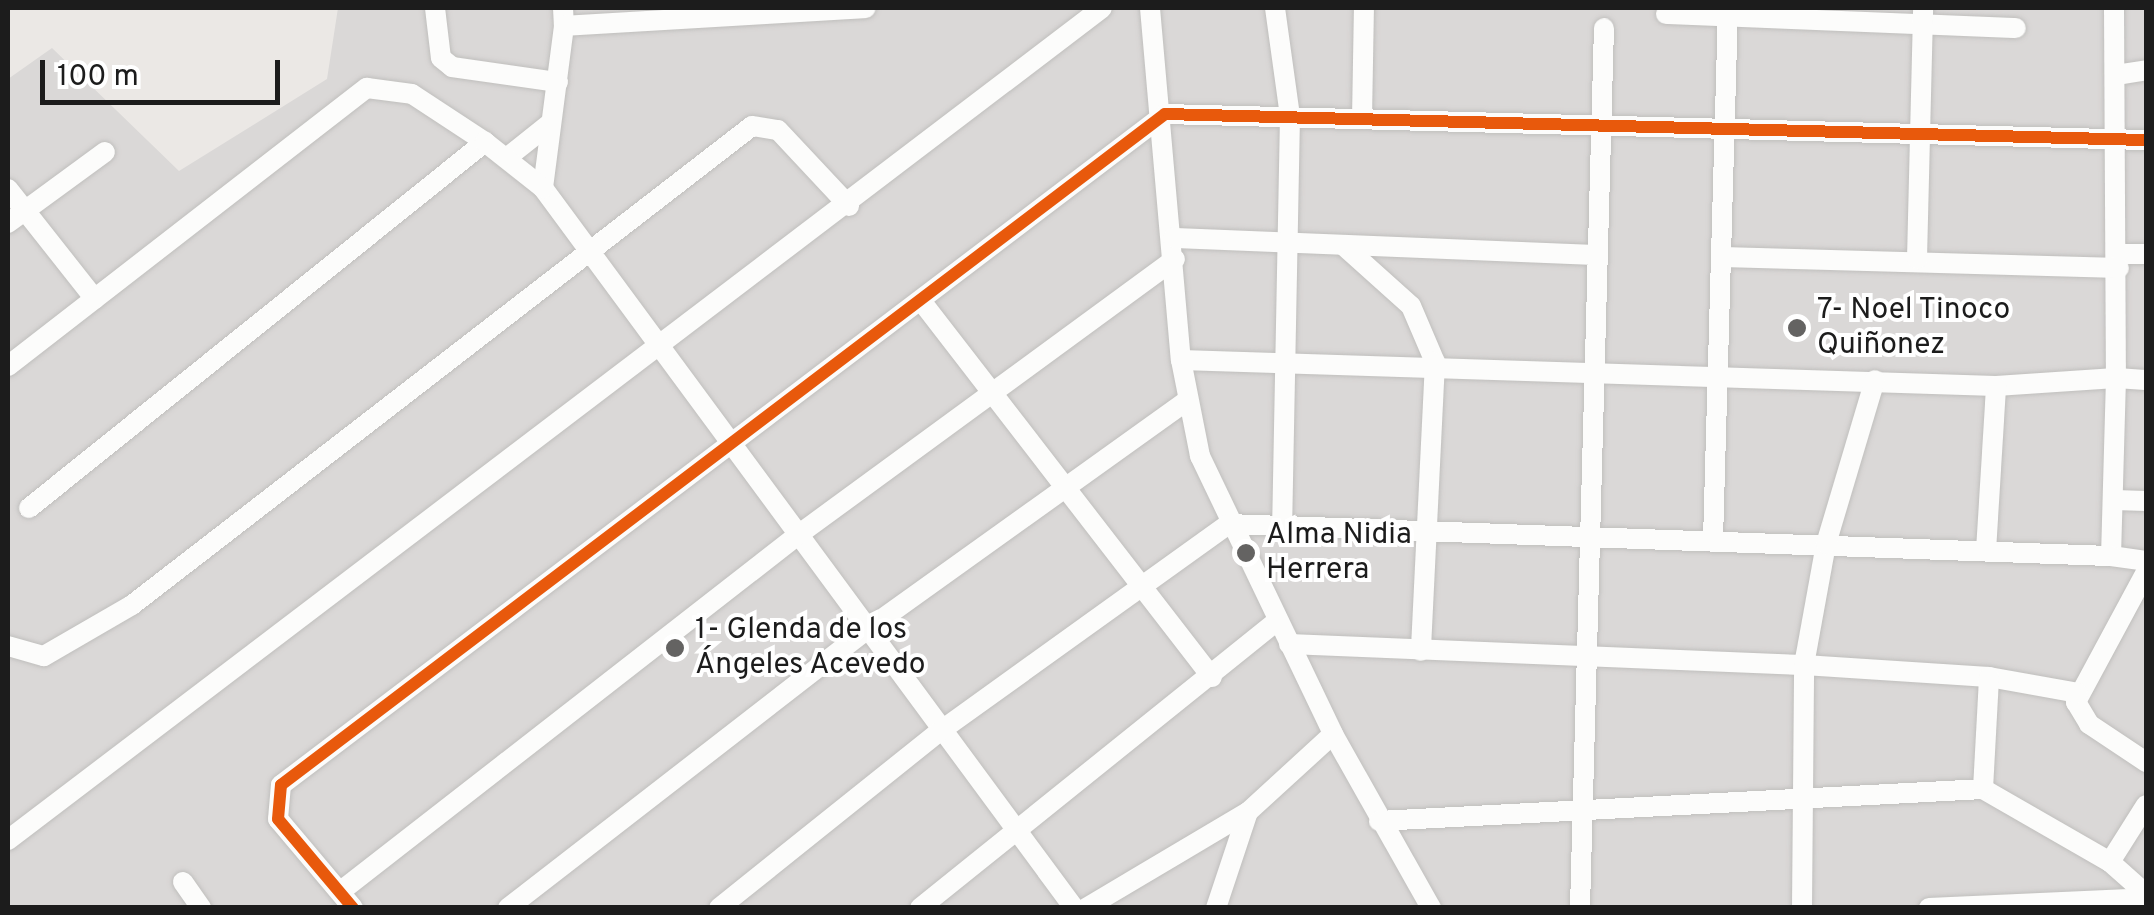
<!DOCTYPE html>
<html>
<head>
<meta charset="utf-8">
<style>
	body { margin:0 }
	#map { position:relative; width:2154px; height:915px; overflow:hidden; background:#ebe8e5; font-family:Overpass,sans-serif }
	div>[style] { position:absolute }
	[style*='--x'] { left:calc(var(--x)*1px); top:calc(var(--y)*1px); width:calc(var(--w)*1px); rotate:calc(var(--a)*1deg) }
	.residential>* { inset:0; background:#dad8d7 }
	.roads { filter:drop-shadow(0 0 2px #c0bfbd) drop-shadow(0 0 2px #c0bfbd) }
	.minor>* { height:20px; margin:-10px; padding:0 10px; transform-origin:10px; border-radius:10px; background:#fcfcfb }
	.cycleway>* { height:12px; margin:-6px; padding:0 6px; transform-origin:6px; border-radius:6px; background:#e8590c }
	.dots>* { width:28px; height:28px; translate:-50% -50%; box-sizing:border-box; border:5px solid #fff; border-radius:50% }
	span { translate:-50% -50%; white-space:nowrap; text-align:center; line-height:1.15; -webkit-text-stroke:8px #fff; paint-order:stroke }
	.poi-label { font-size:30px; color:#1c1c1c }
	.left { translate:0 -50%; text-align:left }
	.frame { position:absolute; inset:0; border:10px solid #1c1c1c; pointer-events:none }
	.scale { position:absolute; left:40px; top:60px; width:240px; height:45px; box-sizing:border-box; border:5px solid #1c1c1c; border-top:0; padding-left:12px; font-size:30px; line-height:35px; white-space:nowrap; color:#1c1c1c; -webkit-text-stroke:8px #fff; paint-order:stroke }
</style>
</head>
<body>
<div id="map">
	<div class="residential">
		<i style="clip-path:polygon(338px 8px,2146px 8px,2146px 907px,8px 907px,8px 79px,52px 48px,179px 171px,327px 79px)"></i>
	</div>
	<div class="roads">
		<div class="minor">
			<i style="--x:435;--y:8;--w:50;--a:83.2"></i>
			<i style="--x:441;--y:58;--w:14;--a:39"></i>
			<i style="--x:452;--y:67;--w:107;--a:8.1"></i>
			<i style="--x:563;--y:8;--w:18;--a:87"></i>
			<i style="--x:564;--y:26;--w:302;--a:-3.4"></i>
			<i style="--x:1150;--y:8;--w:353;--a:85"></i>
			<i style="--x:1181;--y:360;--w:98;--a:78.8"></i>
			<i style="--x:1200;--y:456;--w:308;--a:64.4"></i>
			<i style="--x:1333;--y:734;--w:200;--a:60.6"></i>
			<i style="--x:1275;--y:8;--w:109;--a:82.1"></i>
			<i style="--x:1290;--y:116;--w:410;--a:91.1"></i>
			<i style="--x:2114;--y:8;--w:370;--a:89.7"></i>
			<i style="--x:2116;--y:378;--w:30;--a:4"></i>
			<i style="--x:1666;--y:14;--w:350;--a:2.3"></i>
			<i style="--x:564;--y:26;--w:163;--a:97.4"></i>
			<i style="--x:543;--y:188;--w:895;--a:53.59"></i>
			<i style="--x:2116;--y:75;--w:30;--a:-9"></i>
			<i style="--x:1362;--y:119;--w:111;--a:-89"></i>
			<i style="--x:509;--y:156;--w:50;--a:-38.5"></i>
			<i style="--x:8;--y:189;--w:140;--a:51.7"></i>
			<i style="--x:8;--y:223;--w:120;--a:-36.2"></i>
			<i style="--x:1173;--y:238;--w:425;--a:2.3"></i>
			<i style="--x:1343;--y:245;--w:91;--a:41.9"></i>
			<i style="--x:1411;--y:306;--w:61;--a:66.8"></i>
			<i style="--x:1435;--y:362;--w:289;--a:92.8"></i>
			<i style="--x:2118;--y:254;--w:28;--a:0"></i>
			<i style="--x:1723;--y:257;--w:396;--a:1.6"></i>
			<i style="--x:1917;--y:259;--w:251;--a:-88.6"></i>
			<i style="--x:922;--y:302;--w:474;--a:52.3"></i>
			<i style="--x:1181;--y:360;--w:815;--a:1.83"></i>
			<i style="--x:1996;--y:386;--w:120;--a:-3.8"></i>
			<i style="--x:2116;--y:378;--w:178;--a:91.6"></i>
			<i style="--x:2111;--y:556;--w:35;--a:8"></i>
			<i style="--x:8;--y:366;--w:454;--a:-37.8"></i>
			<i style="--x:367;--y:88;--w:45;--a:7.6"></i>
			<i style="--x:412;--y:94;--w:87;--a:33.3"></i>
			<i style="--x:2114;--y:500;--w:32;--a:2"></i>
			<i style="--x:29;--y:508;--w:585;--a:-38.75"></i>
			<i style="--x:485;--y:142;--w:74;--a:38.4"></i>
			<i style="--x:1713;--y:541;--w:533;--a:-88.39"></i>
			<i style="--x:1986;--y:551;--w:165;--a:-86.5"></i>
			<i style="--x:2146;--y:572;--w:148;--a:118.3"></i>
			<i style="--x:2076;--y:702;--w:26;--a:59"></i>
			<i style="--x:2089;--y:724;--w:69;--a:33.7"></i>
			<i style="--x:1289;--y:644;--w:515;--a:2.34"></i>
			<i style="--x:1804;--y:665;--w:185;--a:3.7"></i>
			<i style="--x:1989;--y:677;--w:90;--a:10.2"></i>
			<i style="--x:8;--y:646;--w:37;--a:16"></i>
			<i style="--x:44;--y:656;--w:102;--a:-30.1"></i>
			<i style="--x:132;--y:605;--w:783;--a:-37.69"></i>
			<i style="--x:752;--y:126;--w:26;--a:9"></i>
			<i style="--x:778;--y:130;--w:104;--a:46.9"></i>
			<i style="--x:1983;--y:789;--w:146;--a:29.9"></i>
			<i style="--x:2110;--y:862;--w:48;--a:41.6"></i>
			<i style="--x:1379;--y:821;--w:605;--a:-3.03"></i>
			<i style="--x:1983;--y:789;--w:112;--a:-86.9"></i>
			<i style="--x:8;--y:840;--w:1374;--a:-37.25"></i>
			<i style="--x:2110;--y:862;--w:67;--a:-57.7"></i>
			<i style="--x:183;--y:882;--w:32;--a:55"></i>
			<i style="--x:341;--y:891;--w:579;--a:-37.92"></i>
			<i style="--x:798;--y:535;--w:467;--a:-36.2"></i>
			<i style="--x:353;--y:908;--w:116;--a:-130.1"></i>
			<i style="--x:278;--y:819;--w:34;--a:-85"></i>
			<i style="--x:281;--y:785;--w:1110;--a:-37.2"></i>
			<i style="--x:1165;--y:114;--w:981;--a:1.52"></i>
			<i style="--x:508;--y:908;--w:455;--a:-37.8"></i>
			<i style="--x:868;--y:629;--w:391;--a:-35.6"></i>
			<i style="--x:719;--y:908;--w:282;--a:-38.7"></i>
			<i style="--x:939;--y:732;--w:356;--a:-35.7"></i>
			<i style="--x:1228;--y:524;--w:884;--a:2.08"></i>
			<i style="--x:920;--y:908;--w:458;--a:-38.8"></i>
			<i style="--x:1086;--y:908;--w:188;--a:-30.7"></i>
			<i style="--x:1248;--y:812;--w:115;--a:-42.5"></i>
			<i style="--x:1216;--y:908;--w:101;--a:-71.6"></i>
			<i style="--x:1580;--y:908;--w:880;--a:-88.44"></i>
			<i style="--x:1802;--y:908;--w:243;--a:-89.5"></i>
			<i style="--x:1804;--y:665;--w:123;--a:-79.7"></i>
			<i style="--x:1826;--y:544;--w:171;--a:-73.4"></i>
			<i style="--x:1929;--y:908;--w:217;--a:-2.6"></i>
		</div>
	</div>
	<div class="cycleway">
		<i style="--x:353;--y:908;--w:116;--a:-130.1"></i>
		<i style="--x:278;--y:819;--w:34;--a:-85"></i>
		<i style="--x:281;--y:785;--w:1110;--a:-37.2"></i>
		<i style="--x:1165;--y:114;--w:981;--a:1.52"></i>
	</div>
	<div class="dots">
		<i style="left:1797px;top:328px;background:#646362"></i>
		<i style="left:1246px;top:553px;background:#646362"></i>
		<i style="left:675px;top:648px;background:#646362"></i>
	</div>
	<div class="poi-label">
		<span class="left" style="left:1817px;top:328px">7- Noel Tinoco<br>Quiñonez</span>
		<span class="left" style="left:1266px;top:553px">Alma Nidia<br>Herrera</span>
		<span class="left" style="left:695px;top:648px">1- Glenda de los<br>Ángeles Acevedo</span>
	</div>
	<div class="frame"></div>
	<div class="scale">100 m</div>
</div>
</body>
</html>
